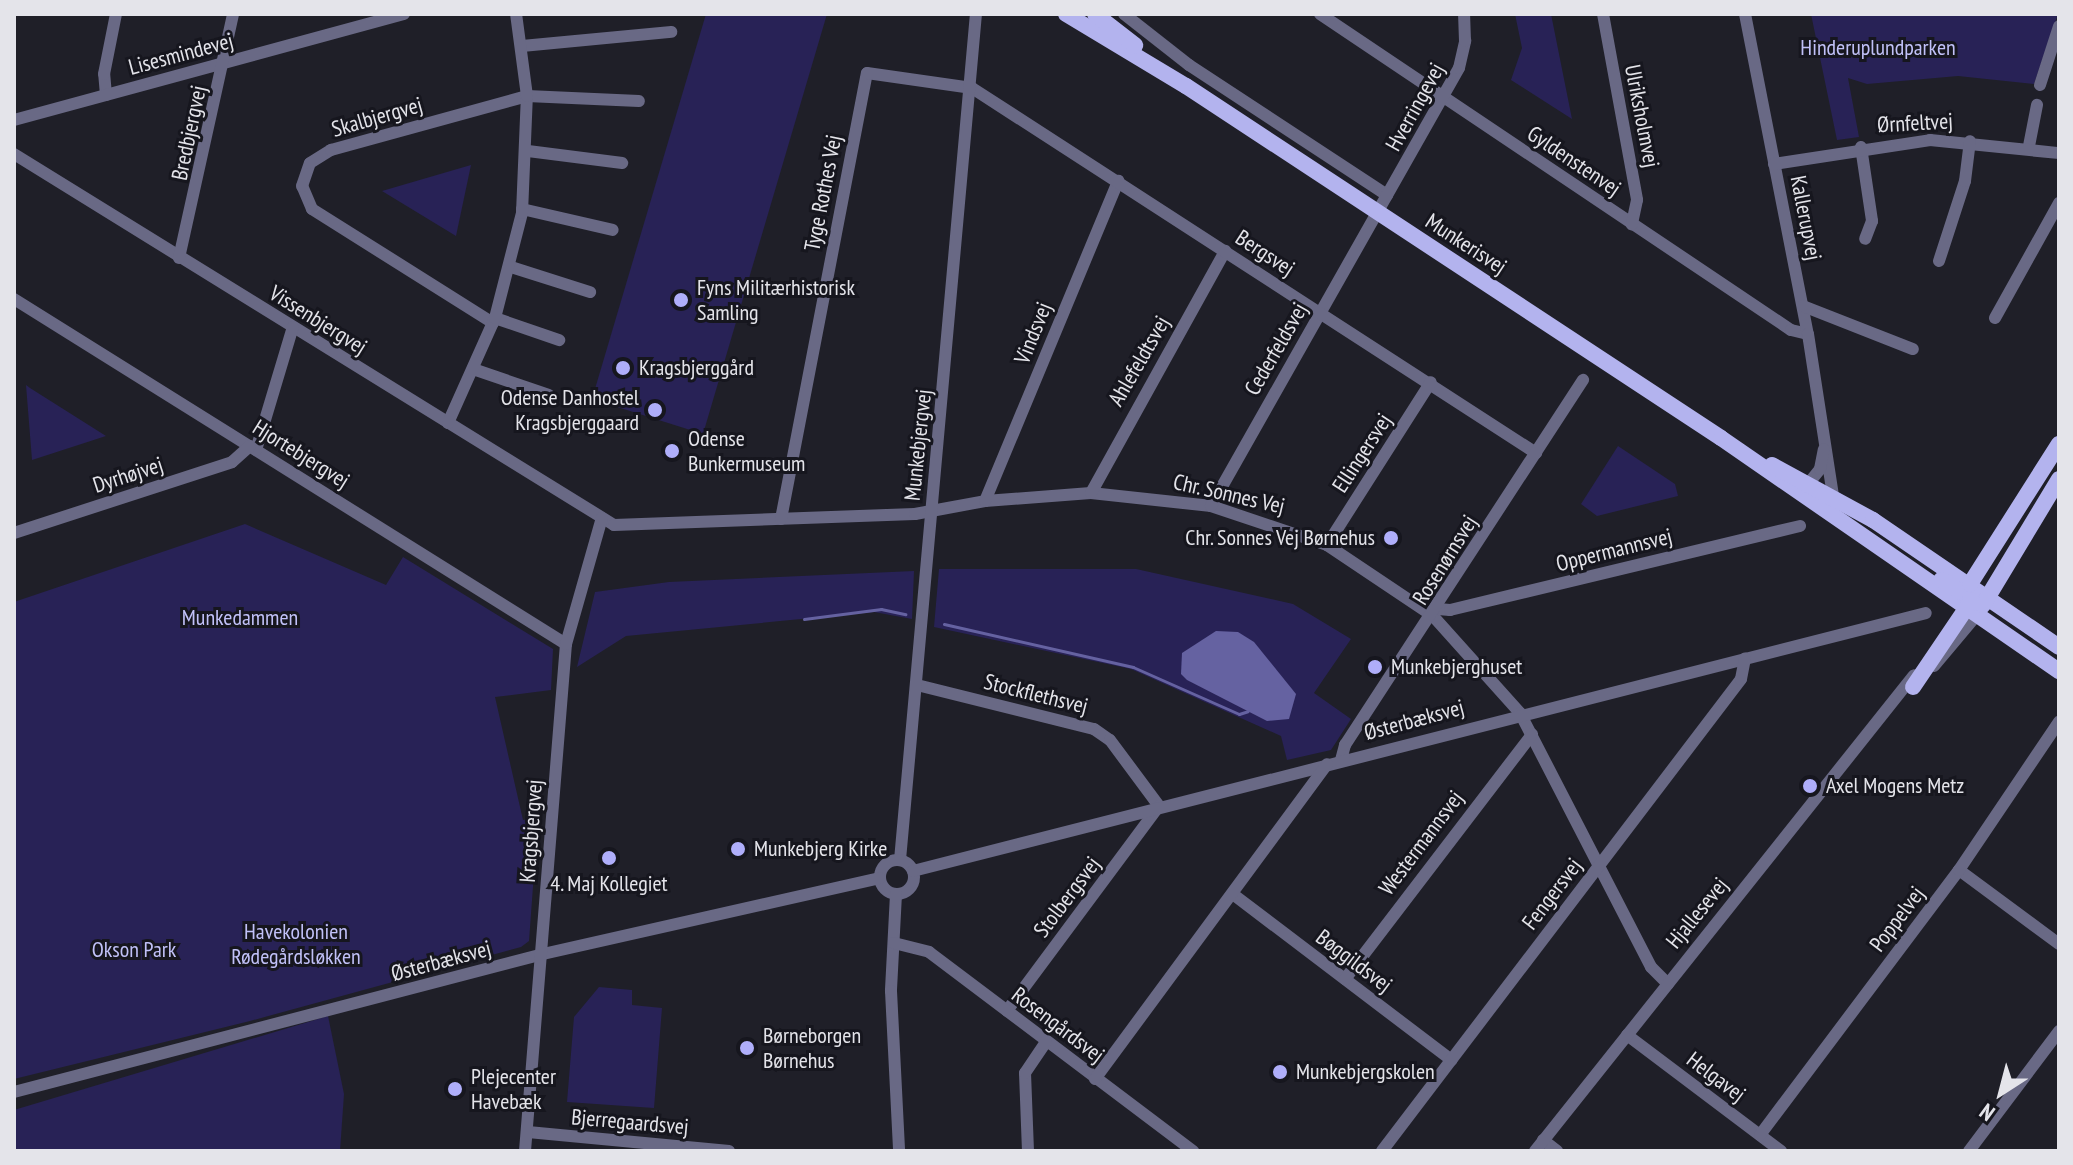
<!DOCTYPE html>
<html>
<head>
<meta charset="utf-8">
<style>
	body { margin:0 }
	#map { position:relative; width:2073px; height:1165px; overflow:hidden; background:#1f1f28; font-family:"PT Sans Narrow",sans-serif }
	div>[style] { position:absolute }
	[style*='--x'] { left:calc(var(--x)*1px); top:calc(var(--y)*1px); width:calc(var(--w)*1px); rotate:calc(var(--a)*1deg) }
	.green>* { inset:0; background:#282256 }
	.water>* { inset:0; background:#6562a1 }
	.stream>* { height:3px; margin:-1.5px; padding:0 1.5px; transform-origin:1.5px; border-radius:1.5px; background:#6562a1 }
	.minor>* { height:12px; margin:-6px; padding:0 6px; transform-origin:6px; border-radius:6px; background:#696985 }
	.minor>.ring { margin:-6px; padding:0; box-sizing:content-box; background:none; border:12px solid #696985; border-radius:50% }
	.major>* { height:16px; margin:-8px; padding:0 8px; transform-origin:8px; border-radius:8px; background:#b3b3ee }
	.dots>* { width:22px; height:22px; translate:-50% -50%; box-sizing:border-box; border:4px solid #16161e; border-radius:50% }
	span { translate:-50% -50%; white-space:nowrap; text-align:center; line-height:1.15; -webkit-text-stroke:6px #16161e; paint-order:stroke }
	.park-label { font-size:22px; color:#c1c1f8 }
	.street-label { font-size:22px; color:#e4e4ea }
	.poi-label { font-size:22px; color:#e4e4ea }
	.left { translate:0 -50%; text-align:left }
	.right { translate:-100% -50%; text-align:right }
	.frame { position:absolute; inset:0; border:16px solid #e4e4ea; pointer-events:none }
	.north { position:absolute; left:1961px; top:1053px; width:80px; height:80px; -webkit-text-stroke:6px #16161e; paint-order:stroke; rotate:216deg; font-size:22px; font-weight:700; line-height:32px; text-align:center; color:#e4e4ea }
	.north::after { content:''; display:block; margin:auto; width:28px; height:36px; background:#e4e4ea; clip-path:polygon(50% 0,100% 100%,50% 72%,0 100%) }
</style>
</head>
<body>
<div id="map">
	<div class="green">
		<i style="clip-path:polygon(706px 14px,827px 14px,703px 434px,592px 399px)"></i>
		<i style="clip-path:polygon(1515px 14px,1551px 14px,1572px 119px,1511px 80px,1522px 48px)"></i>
		<i style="clip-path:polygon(1811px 14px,2058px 14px,2034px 84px,1958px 76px,1867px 84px,1848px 78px,1859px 137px,1837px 140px)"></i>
		<i style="clip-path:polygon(471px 165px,456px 236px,382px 191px)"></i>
		<i style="clip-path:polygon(26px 385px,30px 388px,106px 436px,32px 460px)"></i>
		<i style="clip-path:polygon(1618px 446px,1675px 484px,1678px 496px,1597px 516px,1581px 504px)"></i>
		<i style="clip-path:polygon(245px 524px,386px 585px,403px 557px,553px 649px,551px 690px,495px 697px,523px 820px,538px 818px,529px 941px,521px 947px,250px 1021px,14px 1079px,14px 602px)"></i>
		<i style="clip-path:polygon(939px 569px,1136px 569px,1293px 604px,1351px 639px,1314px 693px,1351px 719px,1331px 750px,1287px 760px,1281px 736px,1131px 669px,934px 627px)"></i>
		<i style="clip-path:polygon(914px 571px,912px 619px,874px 612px,626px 636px,577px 667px,595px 592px,669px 582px)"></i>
		<i style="clip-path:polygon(599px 987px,632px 990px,632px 1005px,662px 1008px,654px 1108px,567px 1102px,574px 1017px)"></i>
		<i style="clip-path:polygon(328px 1016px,344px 1094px,340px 1151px,14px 1151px,14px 1110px)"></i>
	</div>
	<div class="water">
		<i style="clip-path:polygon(1216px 631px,1238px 632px,1254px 642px,1296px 694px,1289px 719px,1267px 721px,1187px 680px,1181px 674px,1182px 653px)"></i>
	</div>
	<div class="stream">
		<i style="--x:804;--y:619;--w:78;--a:-7.4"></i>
		<i style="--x:881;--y:609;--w:25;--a:12"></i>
		<i style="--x:944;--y:624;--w:194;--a:12.8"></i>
		<i style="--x:1133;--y:667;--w:116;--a:23.9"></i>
		<i style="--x:1239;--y:714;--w:9;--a:-18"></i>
	</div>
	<div class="minor">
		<i style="--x:1124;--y:14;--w:83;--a:38.1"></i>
		<i style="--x:1189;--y:65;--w:237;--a:33.3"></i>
		<i style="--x:1320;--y:14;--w:567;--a:33.86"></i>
		<i style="--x:1791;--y:330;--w:17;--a:13"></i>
		<i style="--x:1603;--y:14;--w:189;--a:79.6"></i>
		<i style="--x:1637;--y:200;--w:25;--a:102"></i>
		<i style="--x:1745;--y:14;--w:326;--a:78.9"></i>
		<i style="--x:1808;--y:334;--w:164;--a:81.2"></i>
		<i style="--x:522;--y:46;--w:150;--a:-5.4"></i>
		<i style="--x:2040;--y:85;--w:62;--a:-72.1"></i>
		<i style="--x:106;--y:95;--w:21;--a:-95"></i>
		<i style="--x:104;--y:74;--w:61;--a:-78.7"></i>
		<i style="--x:14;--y:120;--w:404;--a:-15.2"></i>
		<i style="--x:2029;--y:146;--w:42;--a:-79"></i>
		<i style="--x:1861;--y:147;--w:75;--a:81.5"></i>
		<i style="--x:1872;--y:221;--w:19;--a:111"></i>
		<i style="--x:528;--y:151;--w:95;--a:7.3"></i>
		<i style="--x:14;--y:154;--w:705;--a:31.73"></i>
		<i style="--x:614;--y:525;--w:301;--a:-2.1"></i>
		<i style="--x:915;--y:514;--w:71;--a:-10.5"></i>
		<i style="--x:985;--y:501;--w:106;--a:-4.3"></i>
		<i style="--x:1091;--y:493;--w:121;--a:6.2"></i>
		<i style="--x:1211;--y:506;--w:122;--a:18.6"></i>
		<i style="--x:1327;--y:545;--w:128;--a:33.8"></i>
		<i style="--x:1433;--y:616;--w:130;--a:48.1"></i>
		<i style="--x:1520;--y:713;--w:286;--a:62.7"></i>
		<i style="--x:1651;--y:967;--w:24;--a:45"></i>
		<i style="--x:1774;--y:164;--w:158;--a:-8.7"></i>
		<i style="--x:1930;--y:140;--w:130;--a:5.8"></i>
		<i style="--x:522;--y:209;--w:93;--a:13"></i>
		<i style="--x:179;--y:258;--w:250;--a:-77.5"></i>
		<i style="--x:1939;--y:261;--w:84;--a:-72"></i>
		<i style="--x:1965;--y:181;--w:40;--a:-82.9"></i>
		<i style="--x:511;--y:267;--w:83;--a:17.6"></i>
		<i style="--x:14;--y:299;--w:651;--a:32.01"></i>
		<i style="--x:1803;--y:306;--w:118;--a:21.4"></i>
		<i style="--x:495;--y:318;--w:68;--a:19"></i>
		<i style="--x:1995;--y:318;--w:132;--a:-60.9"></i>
		<i style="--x:493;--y:323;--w:214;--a:-147.8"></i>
		<i style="--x:312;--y:209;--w:25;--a:-113"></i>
		<i style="--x:302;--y:186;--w:24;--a:-71"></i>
		<i style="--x:310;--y:163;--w:25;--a:-32"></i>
		<i style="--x:331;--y:150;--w:203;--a:-15.4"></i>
		<i style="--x:527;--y:96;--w:112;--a:2.6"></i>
		<i style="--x:473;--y:369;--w:80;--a:18.9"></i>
		<i style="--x:448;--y:423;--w:115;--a:-65.9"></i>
		<i style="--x:495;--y:318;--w:108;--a:-75.6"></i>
		<i style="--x:522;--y:213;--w:117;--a:-87.6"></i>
		<i style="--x:527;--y:96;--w:83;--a:-97.6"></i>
		<i style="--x:256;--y:450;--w:128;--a:-73.3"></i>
		<i style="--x:1808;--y:484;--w:19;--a:-51"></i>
		<i style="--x:1820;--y:469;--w:20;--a:-79"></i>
		<i style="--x:1091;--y:493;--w:277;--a:-61"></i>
		<i style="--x:985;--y:501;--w:347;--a:-67.4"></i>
		<i style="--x:1211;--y:506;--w:503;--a:-60.48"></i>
		<i style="--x:1459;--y:68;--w:28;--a:-77"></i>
		<i style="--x:1465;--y:41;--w:27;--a:-92"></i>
		<i style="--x:781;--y:519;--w:454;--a:-79.1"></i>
		<i style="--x:867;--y:73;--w:106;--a:8.1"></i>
		<i style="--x:972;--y:88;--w:672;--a:32.91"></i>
		<i style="--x:14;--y:533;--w:229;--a:-18"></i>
		<i style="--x:232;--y:462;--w:24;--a:-42"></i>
		<i style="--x:1327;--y:545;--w:193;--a:-57.5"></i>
		<i style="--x:1438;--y:609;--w:12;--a:5"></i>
		<i style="--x:1450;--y:610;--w:360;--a:-13.5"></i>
		<i style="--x:1934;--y:666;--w:65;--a:-50"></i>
		<i style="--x:917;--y:685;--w:182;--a:14"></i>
		<i style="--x:1094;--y:729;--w:19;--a:35"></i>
		<i style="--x:1110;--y:740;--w:82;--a:53.4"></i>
		<i style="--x:1159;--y:806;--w:255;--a:126.6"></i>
		<i style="--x:1341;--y:760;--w:16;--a:-75"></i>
		<i style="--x:1345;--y:745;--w:436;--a:-56.9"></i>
		<i style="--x:900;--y:860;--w:849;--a:-84.87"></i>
		<i class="ring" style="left:880px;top:860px;width:22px;height:22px"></i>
		<i style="--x:1959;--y:870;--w:124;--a:36.5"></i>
		<i style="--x:913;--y:871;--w:1045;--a:-14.29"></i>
		<i style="--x:896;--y:894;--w:97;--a:93"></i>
		<i style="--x:891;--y:991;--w:160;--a:87.1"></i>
		<i style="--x:1234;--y:895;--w:273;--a:37.2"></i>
		<i style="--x:894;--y:943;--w:36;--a:14"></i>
		<i style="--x:929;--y:952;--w:331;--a:37"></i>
		<i style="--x:1345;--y:979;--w:308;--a:-52.6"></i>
		<i style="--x:1627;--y:1035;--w:193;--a:37"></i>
		<i style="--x:1095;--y:1079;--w:391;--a:-53.6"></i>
		<i style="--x:14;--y:1092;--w:547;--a:-14.62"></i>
		<i style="--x:543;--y:954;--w:345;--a:-12.7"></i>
		<i style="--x:528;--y:1132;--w:202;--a:5.4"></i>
		<i style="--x:1760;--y:1135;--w:331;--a:-53.1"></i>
		<i style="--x:1959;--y:870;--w:179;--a:-56"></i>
		<i style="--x:1543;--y:1140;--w:18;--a:38"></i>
		<i style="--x:525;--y:1151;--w:509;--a:-85.38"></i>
		<i style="--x:566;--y:644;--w:131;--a:-74.1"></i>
		<i style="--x:1028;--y:1151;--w:78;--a:-92.2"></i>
		<i style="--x:1025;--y:1073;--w:37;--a:-56"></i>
		<i style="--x:1382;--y:1151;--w:593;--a:-52.74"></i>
		<i style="--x:1741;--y:679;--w:21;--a:-79"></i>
		<i style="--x:1535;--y:1151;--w:608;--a:-51.47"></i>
		<i style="--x:1969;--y:1151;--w:150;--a:-53.1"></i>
	</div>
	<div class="major">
		<i style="--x:1066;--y:14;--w:140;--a:31"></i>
		<i style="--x:1186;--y:86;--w:640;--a:33.34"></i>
		<i style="--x:1721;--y:438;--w:411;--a:34.6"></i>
		<i style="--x:1095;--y:14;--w:51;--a:37.8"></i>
		<i style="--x:1772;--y:465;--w:115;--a:28.6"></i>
		<i style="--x:1873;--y:520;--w:225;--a:34.3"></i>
		<i style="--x:1941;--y:580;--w:34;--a:30"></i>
		<i style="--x:1970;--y:597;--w:19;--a:-3"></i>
		<i style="--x:1970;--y:584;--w:166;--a:-57.6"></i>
		<i style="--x:1983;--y:605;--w:147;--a:-58.9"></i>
		<i style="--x:1913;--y:687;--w:105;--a:-55.9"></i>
	</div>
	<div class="dots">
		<i style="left:681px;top:300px;background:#afaefa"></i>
		<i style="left:623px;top:368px;background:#afaefa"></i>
		<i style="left:655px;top:410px;background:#afaefa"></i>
		<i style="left:672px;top:451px;background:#afaefa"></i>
		<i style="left:1391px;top:538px;background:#afaefa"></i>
		<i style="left:1375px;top:667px;background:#afaefa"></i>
		<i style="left:1810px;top:786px;background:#afaefa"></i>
		<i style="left:738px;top:849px;background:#afaefa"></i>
		<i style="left:609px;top:858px;background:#afaefa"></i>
		<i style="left:747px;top:1048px;background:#afaefa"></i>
		<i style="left:1280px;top:1072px;background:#afaefa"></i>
		<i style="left:455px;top:1089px;background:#afaefa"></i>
	</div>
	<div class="park-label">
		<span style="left:1878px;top:48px">Hinderuplundparken</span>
		<span style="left:240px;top:618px">Munkedammen</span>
		<span style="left:296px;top:944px">Havekolonien<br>Rødegårdsløkken</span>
		<span style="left:134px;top:950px">Okson Park</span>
	</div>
	<div class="street-label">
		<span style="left:181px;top:54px;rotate:-15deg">Lisesmindevej</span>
		<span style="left:1415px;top:107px;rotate:-61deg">Hverringevej</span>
		<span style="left:1642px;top:116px;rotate:79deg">Ulriksholmvej</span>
		<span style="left:377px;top:117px;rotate:-16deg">Skalbjergvej</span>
		<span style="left:1915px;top:123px;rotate:-3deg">Ørnfeltvej</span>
		<span style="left:189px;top:133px;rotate:-78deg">Bredbjergvej</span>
		<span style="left:1574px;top:161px;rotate:34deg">Gyldenstenvej</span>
		<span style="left:823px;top:193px;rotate:-79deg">Tyge Rothes Vej</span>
		<span style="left:1806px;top:218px;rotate:79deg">Kallerupvej</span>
		<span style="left:1466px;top:244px;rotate:33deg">Munkerisvej</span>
		<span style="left:1265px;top:253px;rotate:33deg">Bergsvej</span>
		<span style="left:318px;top:320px;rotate:32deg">Vissenbjergvej</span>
		<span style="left:1033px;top:333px;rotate:-68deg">Vindsvej</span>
		<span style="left:1276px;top:349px;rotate:-60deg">Cederfeldsvej</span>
		<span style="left:1139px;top:361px;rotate:-60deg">Ahlefeldtsvej</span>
		<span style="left:918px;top:445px;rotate:-84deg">Munkebjergvej</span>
		<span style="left:1362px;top:453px;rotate:-57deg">Ellingersvej</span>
		<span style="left:301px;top:454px;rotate:32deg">Hjortebjergvej</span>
		<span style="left:128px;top:475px;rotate:-18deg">Dyrhøjvej</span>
		<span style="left:1229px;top:494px;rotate:13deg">Chr. Sonnes Vej</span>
		<span style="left:1614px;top:550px;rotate:-14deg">Oppermannsvej</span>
		<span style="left:1445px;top:560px;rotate:-58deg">Rosenørnsvej</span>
		<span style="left:1036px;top:694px;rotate:14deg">Stockflethsvej</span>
		<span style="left:1414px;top:720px;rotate:-15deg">Østerbæksvej</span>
		<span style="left:531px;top:831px;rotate:-86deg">Kragsbjergvej</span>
		<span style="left:1421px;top:843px;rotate:-53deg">Westermannsvej</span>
		<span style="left:1552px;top:894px;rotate:-53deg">Fengersvej</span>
		<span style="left:1067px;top:897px;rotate:-53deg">Stolbergsvej</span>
		<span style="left:1697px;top:913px;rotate:-51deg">Hjallesevej</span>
		<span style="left:1897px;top:919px;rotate:-53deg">Poppelvej</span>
		<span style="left:441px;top:961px;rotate:-15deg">Østerbæksvej</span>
		<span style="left:1354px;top:961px;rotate:37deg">Bøggildsvej</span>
		<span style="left:1058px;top:1025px;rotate:37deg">Rosengårdsvej</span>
		<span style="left:1716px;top:1077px;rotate:37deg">Helgavej</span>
		<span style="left:630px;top:1122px;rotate:5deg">Bjerregaardsvej</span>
	</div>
	<div class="poi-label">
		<span class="left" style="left:697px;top:300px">Fyns Militærhistorisk<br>Samling</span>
		<span class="left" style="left:639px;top:368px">Kragsbjerggård</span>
		<span class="right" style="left:639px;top:410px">Odense Danhostel<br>Kragsbjerggaard</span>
		<span class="left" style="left:688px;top:451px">Odense<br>Bunkermuseum</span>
		<span class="right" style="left:1375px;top:538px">Chr. Sonnes Vej Børnehus</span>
		<span class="left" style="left:1391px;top:667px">Munkebjerghuset</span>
		<span class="left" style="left:1826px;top:786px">Axel Mogens Metz</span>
		<span class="left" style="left:754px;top:849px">Munkebjerg Kirke</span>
		<span style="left:609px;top:884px">4. Maj Kollegiet</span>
		<span class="left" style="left:763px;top:1048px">Børneborgen<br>Børnehus</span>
		<span class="left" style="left:1296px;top:1072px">Munkebjergskolen</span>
		<span class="left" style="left:471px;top:1089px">Plejecenter<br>Havebæk</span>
	</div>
	<div class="frame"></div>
	<div class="north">N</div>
</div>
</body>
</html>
